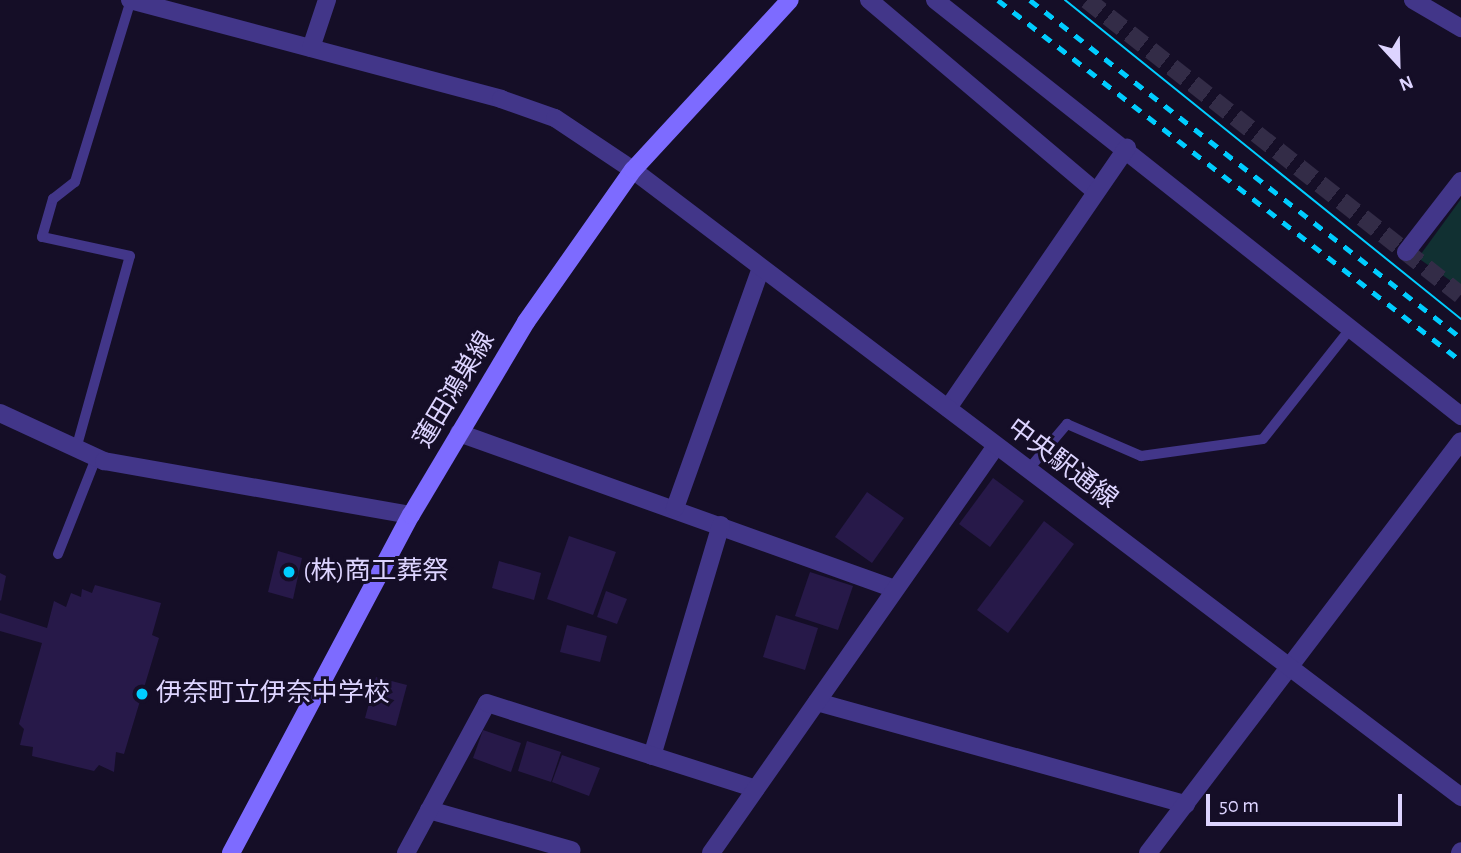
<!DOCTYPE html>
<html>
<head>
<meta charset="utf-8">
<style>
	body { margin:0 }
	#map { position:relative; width:1461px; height:853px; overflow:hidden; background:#150e27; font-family:"Alegreya Sans","Noto Sans JP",sans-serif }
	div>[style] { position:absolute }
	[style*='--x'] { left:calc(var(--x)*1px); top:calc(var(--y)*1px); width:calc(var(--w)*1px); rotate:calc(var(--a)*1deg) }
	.green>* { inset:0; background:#113032 }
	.building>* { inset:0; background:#271949 }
	.minor-tunnel>* { height:18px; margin-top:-9px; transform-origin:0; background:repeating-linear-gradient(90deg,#332c47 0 18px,transparent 0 27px) }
	.service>* { height:10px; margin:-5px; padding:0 5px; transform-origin:5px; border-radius:5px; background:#423689 }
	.minor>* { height:18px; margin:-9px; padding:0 9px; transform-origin:9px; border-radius:9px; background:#423689 }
	.tertiary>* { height:18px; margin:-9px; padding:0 9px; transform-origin:9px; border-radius:9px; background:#423689 }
	.secondary>* { height:18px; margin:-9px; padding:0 9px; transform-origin:9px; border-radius:9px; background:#7d6bff }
	.tram>* { height:2px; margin:-1px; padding:0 1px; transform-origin:1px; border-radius:1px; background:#00cdff }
	.rail>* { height:5px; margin-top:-2.5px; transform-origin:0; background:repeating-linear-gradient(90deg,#00cdff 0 10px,transparent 0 19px) }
	.dots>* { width:19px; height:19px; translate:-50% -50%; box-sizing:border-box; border:4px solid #150e27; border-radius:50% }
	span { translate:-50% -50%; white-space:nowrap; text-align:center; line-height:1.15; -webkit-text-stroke:6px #150e27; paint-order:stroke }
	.street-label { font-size:26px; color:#ddd4ff }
	.poi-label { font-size:26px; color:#ddd4ff }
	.left { translate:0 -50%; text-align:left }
	.north { position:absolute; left:1363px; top:28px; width:70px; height:70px; -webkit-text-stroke:5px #150e27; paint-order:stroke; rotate:158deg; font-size:19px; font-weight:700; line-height:28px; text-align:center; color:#ddd4ff }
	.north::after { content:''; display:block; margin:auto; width:24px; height:32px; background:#ddd4ff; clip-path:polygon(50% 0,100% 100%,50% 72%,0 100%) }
	.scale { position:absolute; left:1206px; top:794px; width:196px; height:32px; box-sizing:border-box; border:4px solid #ddd4ff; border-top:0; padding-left:9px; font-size:21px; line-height:24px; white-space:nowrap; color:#ddd4ff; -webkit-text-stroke:5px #150e27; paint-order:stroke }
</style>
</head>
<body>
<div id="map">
	<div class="green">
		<i style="clip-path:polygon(1461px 199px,1461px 288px,1418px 258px)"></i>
	</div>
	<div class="building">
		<i style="clip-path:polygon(993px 478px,1024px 501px,990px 547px,959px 524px)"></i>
		<i style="clip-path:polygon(867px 492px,904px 518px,872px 563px,835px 537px)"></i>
		<i style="clip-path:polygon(1044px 521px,1074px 544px,1008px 633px,977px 610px)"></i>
		<i style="clip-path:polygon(569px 536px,616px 552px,593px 615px,547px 599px)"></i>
		<i style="clip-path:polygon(278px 551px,302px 558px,293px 599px,268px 592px)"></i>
		<i style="clip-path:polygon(499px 561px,541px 573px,534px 600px,492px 588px)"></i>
		<i style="clip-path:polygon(810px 572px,853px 586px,838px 630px,795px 616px)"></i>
		<i style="clip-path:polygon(0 573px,6px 576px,1px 601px,0 600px)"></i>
		<i style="clip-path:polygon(95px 585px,161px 603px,152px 635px,159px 638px,124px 754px,116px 752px,114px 772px,99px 765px,94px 771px,32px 756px,33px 747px,20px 745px,24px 729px,19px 724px,42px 643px,0 631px,0 613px,47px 628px,54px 601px,66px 607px,71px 593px,81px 597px,82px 589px,92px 593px)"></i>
		<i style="clip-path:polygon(606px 591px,627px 599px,617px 624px,597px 617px)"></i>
		<i style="clip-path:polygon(776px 615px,818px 628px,805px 670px,763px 657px)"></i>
		<i style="clip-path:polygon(567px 625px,607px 636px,600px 662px,560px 652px)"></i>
		<i style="clip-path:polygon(376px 677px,407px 685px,396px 726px,365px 718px)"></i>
		<i style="clip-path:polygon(483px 730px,521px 743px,511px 772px,473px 758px)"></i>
		<i style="clip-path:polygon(527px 741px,561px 752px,551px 782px,518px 771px)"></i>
		<i style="clip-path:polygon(562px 755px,600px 768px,589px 796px,552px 782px)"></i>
	</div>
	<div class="minor-tunnel">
		<i style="--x:1087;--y:0;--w:476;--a:38.3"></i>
	</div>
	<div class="service">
		<i style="--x:76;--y:449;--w:200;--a:-74.4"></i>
		<i style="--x:130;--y:256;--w:90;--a:-167.8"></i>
		<i style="--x:42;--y:237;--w:40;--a:-74"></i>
		<i style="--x:53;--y:199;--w:28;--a:-38"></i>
		<i style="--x:75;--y:182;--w:190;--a:-72.9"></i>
		<i style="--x:1027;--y:471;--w:62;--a:-49.6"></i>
		<i style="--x:1067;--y:424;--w:81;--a:23.4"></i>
		<i style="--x:1141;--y:456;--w:123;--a:-7.9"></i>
		<i style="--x:1263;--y:439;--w:142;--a:-51.6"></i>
		<i style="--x:58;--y:554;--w:103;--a:-68.4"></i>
	</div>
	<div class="minor">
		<i style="--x:130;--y:0;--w:384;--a:14.9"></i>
		<i style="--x:501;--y:99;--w:57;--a:19.4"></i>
		<i style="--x:555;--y:118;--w:94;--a:33.7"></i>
		<i style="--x:869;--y:0;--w:296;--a:40.2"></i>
		<i style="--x:935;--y:0;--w:671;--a:38.34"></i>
		<i style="--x:1413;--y:0;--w:56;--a:30.3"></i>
		<i style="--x:311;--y:48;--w:51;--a:-71.6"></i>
		<i style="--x:1406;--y:252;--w:90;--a:-52.2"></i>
		<i style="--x:948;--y:408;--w:316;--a:-55.5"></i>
		<i style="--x:0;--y:413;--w:115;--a:24.8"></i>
		<i style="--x:104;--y:461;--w:312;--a:10"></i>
		<i style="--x:459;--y:433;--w:463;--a:19.7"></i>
		<i style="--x:675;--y:508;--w:255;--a:-70.3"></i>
		<i style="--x:817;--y:702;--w:383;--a:15.5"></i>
		<i style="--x:652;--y:756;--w:241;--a:-73.4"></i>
		<i style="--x:429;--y:810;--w:148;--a:15.7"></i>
		<i style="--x:406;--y:853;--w:170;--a:-61.6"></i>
		<i style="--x:487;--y:703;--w:282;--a:17.7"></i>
		<i style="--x:711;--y:853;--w:495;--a:-55"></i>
		<i style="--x:1148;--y:853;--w:517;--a:-52.78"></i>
		<i style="--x:1460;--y:853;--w:2;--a:-63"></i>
	</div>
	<div class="tertiary">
		<i style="--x:633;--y:170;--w:1039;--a:37.13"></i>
	</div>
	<div class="secondary">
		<i style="--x:231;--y:853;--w:383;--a:-62"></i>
		<i style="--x:411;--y:515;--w:225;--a:-59.2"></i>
		<i style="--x:526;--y:322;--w:186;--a:-54.9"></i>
		<i style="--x:633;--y:170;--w:231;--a:-47.3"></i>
	</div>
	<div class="tram">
		<i style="--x:1065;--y:0;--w:509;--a:38.85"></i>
	</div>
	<div class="rail">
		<i style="--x:998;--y:0;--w:587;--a:37.94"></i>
		<i style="--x:1030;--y:0;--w:548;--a:38.1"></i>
	</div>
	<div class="dots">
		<i style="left:289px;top:572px;background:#00cdff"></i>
		<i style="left:142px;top:694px;background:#00cdff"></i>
	</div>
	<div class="street-label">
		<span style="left:455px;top:390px;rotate:-59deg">蓮田鴻巣線</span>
		<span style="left:1062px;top:464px;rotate:37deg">中央駅通線</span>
	</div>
	<div class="poi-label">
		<span class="left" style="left:303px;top:572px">(株)商工葬祭</span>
		<span class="left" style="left:156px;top:694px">伊奈町立伊奈中学校</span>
	</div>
	<div class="north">N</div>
	<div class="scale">50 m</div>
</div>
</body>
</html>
